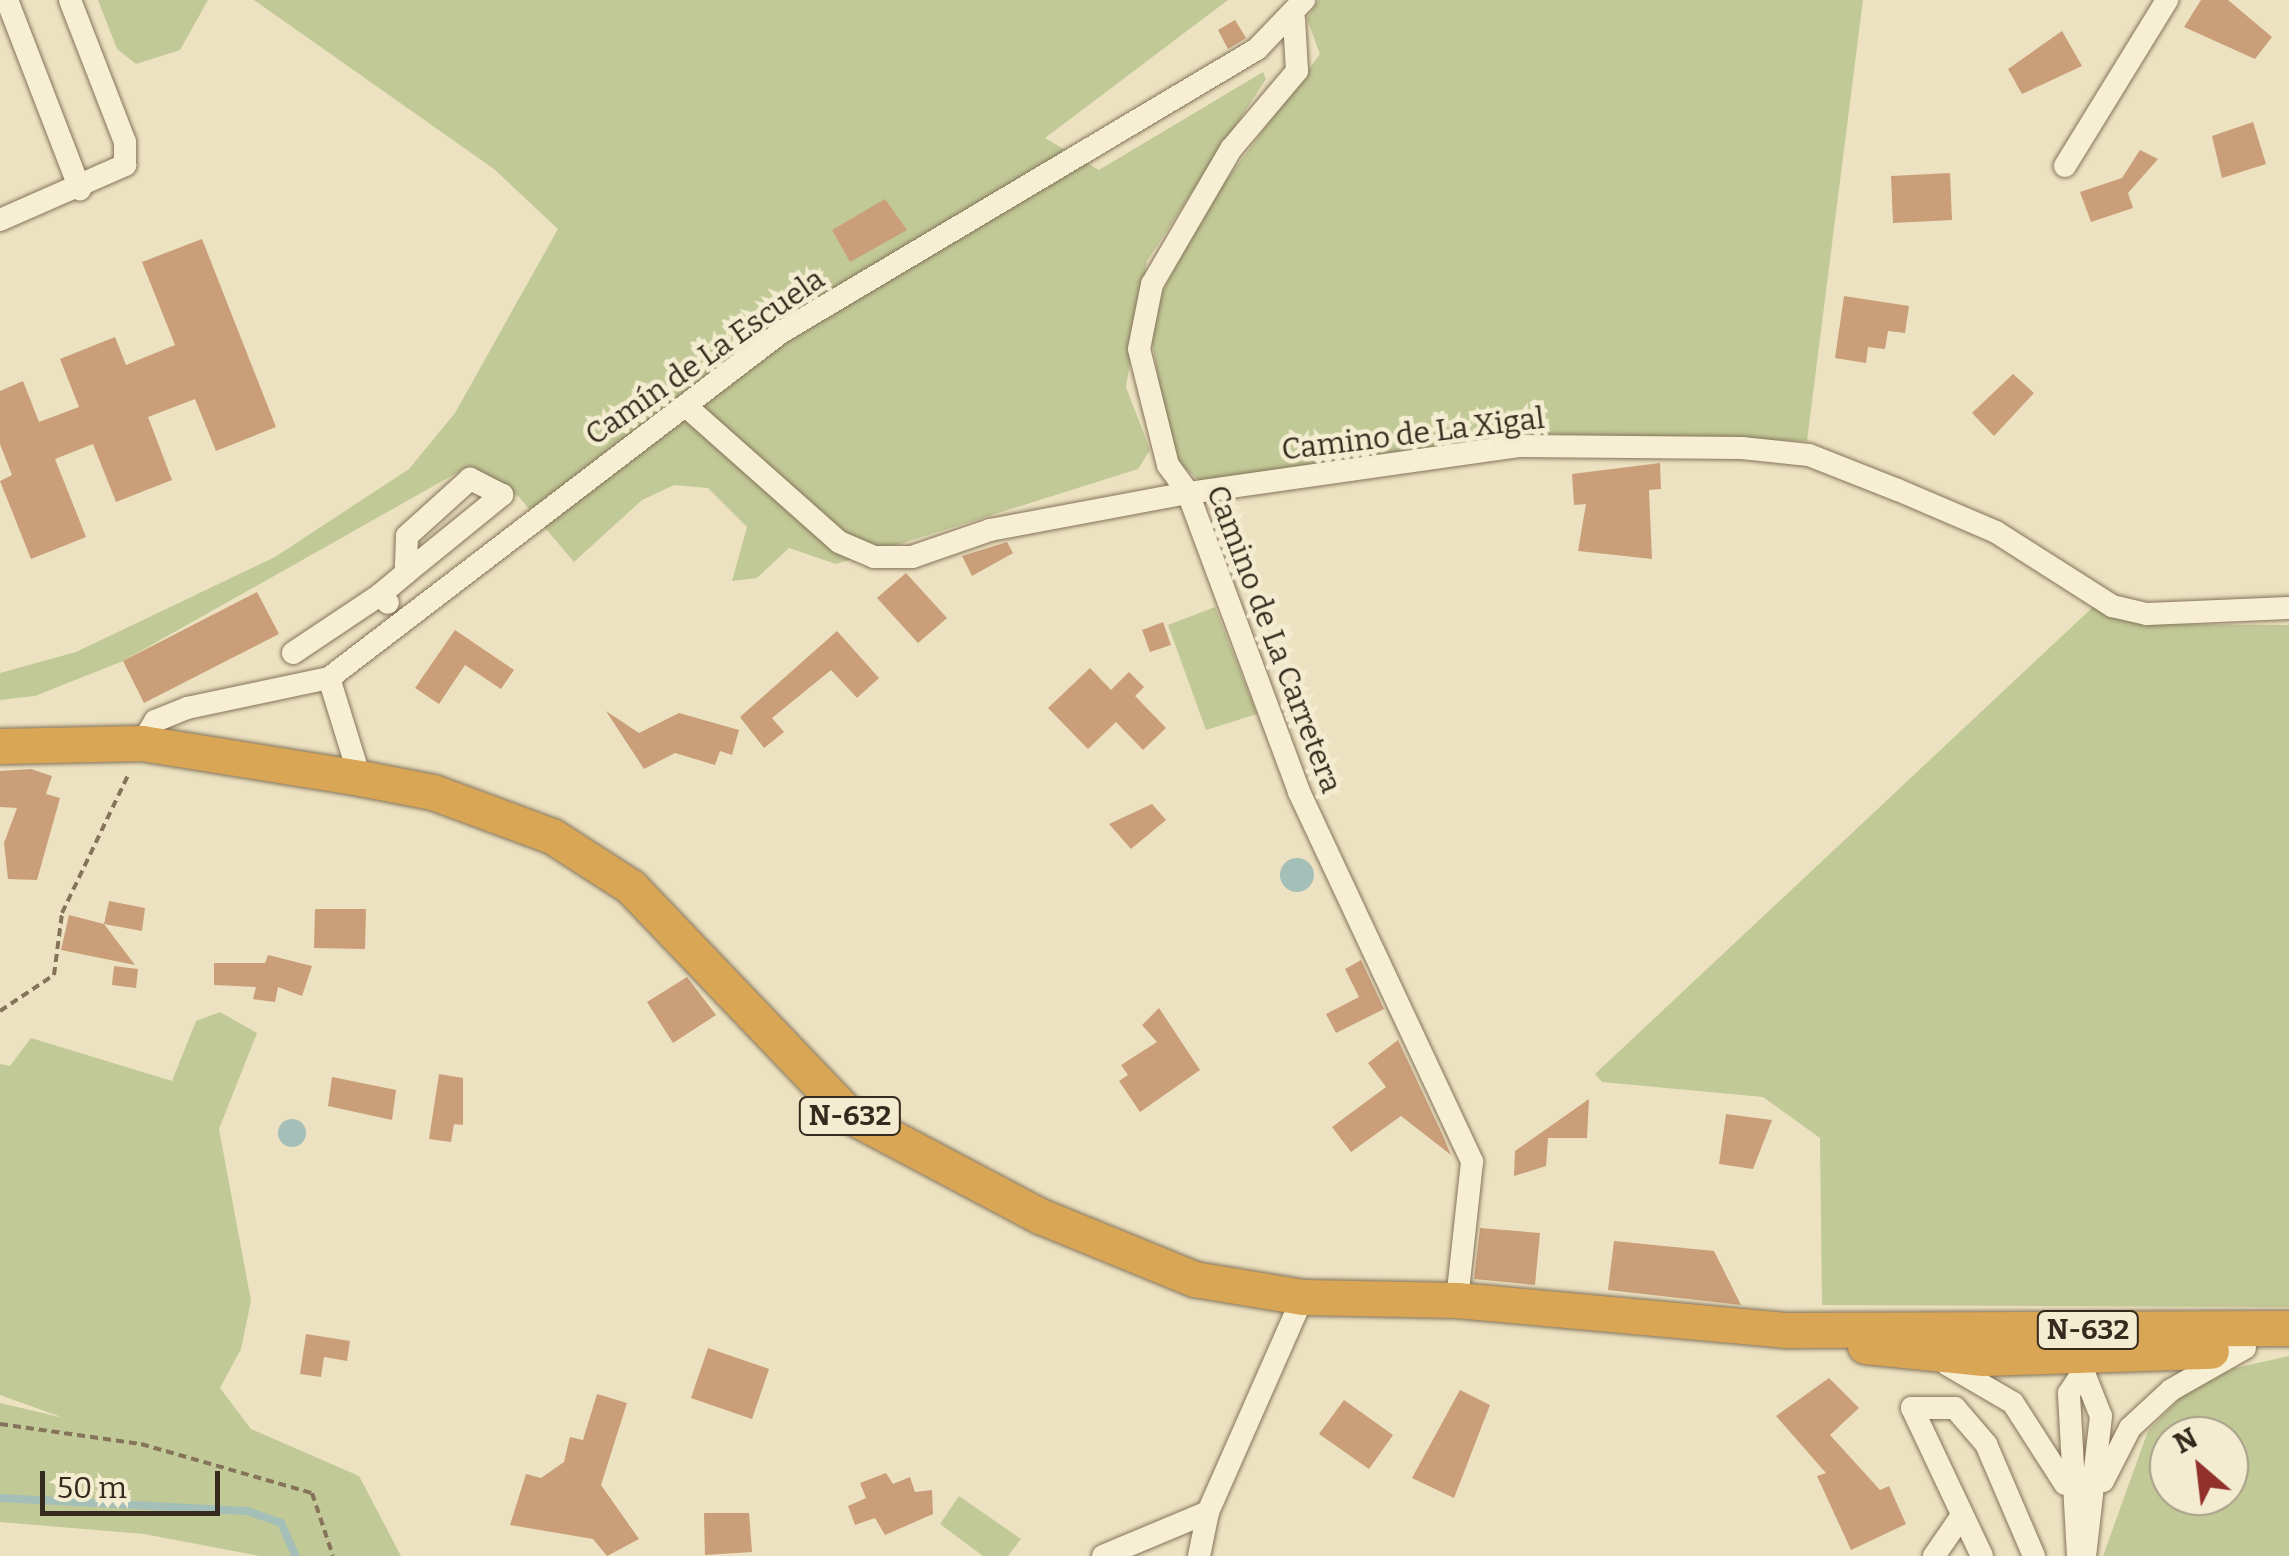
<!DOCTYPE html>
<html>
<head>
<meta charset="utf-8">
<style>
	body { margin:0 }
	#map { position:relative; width:2289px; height:1556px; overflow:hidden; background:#ece2c1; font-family:Bitter,serif }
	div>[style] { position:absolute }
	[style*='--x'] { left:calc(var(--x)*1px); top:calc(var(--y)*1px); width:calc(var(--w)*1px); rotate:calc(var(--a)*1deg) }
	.green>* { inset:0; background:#c1c996 }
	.water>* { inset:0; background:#a4bfb8 }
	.round { border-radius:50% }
	.stream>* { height:8px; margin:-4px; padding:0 4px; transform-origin:4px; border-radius:4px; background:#a4bfb8 }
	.building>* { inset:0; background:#c99e79 }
	.path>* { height:4px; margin-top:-2px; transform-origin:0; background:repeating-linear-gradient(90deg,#85735a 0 8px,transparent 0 13px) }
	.roads { filter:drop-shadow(0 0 2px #85735a) drop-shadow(0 0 2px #85735a) }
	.minor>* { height:22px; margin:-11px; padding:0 11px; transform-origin:11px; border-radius:11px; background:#f7efd4 }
	.highway>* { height:35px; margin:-17.5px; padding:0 17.5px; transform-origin:17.5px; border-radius:17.5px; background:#d9a655 }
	span { translate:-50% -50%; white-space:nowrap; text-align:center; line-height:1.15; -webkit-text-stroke:9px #f4ecd1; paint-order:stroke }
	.shield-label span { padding:2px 8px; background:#f4ecd1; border:2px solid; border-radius:8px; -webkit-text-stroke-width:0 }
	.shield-label { font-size:28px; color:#352a1d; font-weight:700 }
	.street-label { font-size:30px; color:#352a1d }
	.north { position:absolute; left:2149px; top:1416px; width:100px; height:100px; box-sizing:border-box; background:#f4ecd1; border:2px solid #a89e89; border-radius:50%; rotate:332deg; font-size:28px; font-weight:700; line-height:40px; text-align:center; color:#352a1d }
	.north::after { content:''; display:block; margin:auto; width:35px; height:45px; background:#92312c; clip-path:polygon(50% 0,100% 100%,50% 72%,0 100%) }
	.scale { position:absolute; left:40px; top:1471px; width:180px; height:45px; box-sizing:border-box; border:5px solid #352a1d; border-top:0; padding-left:12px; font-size:30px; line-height:35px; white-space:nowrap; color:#352a1d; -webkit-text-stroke:8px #f4ecd1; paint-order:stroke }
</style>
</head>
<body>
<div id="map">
	<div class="green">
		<i style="clip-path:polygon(98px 0,208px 0,180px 50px,136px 64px,117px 49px)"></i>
		<i style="clip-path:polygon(evenodd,254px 0,1228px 0,1045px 138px,1099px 170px,1263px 72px,1266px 79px,1147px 261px,1126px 387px,1150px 450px,1138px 469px,836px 564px,789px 548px,757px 578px,732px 581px,747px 527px,708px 488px,674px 485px,642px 500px,574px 562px,519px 497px,469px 466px,123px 661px,35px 696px,0 700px,0 673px,76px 652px,275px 557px,409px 469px,455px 413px,558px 229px,494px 169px,254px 0,885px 200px,906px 230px,850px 261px,832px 230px,885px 200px)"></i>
		<i style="clip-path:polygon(1318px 0,1863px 0,1807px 441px,1548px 434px,1199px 480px,1173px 459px,1148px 320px,1207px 206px,1320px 54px,1307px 19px)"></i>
		<i style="clip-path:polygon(1215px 607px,1257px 714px,1206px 730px,1168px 625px)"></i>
		<i style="clip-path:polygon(2093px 607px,2137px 624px,2289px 625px,2289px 1307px,1822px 1305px,1820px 1138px,1763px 1097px,1602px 1082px,1595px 1074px)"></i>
		<i style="clip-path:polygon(220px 1012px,257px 1033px,219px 1129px,251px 1301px,241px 1349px,220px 1388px,251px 1429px,359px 1476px,401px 1556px,260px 1556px,144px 1534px,0 1522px,0 1403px,64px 1418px,0 1395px,0 1064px,10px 1066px,31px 1038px,172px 1081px,196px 1021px)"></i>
		<i style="clip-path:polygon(evenodd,2289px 1356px,2289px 1556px,2103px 1556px,2148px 1431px,2182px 1396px,2235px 1368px,2289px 1356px,2169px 1436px,2229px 1436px,2229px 1496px,2169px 1496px,2169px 1436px)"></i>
		<i style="clip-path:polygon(959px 1496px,1021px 1539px,1008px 1556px,983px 1556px,940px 1524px)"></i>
	</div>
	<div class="water">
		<i class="round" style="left:1280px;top:858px;width:34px;height:34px"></i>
		<i class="round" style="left:278px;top:1119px;width:28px;height:28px"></i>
	</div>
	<div class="stream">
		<i style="--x:0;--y:1498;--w:247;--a:3"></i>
		<i style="--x:247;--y:1511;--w:36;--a:19"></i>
		<i style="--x:281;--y:1523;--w:36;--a:66"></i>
	</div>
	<div class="building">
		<i style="clip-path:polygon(2201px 0,2228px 0,2272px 37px,2255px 59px,2184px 27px)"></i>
		<i style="clip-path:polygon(1235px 20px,1246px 38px,1228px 49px,1218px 30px)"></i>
		<i style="clip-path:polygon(2062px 31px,2082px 66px,2022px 94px,2008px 69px)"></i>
		<i style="clip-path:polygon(2253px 122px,2266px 164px,2222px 178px,2212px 136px)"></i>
		<i style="clip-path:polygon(2140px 150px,2158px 159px,2128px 193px,2133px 208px,2091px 222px,2080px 192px,2122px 178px)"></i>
		<i style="clip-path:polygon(1950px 173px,1952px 220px,1893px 223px,1891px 176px)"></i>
		<i style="clip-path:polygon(885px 199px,907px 230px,850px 262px,832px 230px)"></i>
		<i style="clip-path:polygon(202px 239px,276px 427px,216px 451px,195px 399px,148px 417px,172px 480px,116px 502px,93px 444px,55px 459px,86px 537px,31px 559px,0 481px,12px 475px,0 444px,0 391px,23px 381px,39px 422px,79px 407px,60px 359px,115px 337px,126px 365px,175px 345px,142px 262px)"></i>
		<i style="clip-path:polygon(1844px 296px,1909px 306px,1905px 333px,1888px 331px,1885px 349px,1868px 347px,1866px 363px,1835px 358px)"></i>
		<i style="clip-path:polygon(2013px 374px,2034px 393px,1994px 436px,1972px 413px)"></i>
		<i style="clip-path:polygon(1660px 463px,1661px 489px,1649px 490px,1652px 559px,1578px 551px,1586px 504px,1574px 505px,1572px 474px)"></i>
		<i style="clip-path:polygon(1007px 542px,1013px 553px,972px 576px,962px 556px)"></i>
		<i style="clip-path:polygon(906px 573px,947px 618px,918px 643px,877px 598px)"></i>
		<i style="clip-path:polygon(257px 592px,279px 634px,144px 703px,123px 661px)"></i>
		<i style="clip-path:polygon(1163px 622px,1171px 645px,1150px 652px,1142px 630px)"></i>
		<i style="clip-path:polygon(455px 630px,514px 670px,501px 689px,465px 665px,439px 704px,415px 688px)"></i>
		<i style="clip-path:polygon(837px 631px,879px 678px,857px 698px,831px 670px,772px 718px,784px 732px,764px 748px,740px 717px)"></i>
		<i style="clip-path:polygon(1090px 668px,1111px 690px,1129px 672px,1144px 687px,1135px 696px,1166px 728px,1143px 750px,1116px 722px,1088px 749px,1048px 708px)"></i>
		<i style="clip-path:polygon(606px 711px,639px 733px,679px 713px,739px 730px,732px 755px,720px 751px,715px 765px,675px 753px,644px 769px)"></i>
		<i style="clip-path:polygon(31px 769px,52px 776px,46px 794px,60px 798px,37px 880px,8px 879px,4px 843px,17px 808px,0 807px,0 771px)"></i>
		<i style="clip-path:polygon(1152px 804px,1166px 820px,1131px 849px,1109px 824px)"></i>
		<i style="clip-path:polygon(109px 901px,145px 908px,142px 931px,104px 924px,135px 965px,61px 950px,69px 915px,104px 924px)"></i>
		<i style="clip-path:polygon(315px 909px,366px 909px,365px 949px,314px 948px)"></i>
		<i style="clip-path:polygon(268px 955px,312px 966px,302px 996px,278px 987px,275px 1002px,253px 999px,256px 987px,214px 985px,214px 963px,265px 963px)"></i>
		<i style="clip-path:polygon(1361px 960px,1384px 1009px,1336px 1033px,1326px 1014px,1359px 997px,1345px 969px)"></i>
		<i style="clip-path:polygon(114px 966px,138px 969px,136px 988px,112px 985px)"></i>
		<i style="clip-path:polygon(687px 977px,716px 1015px,673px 1043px,647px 1002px)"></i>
		<i style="clip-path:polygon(1159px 1008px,1200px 1070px,1140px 1112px,1119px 1081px,1128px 1075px,1121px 1065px,1157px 1042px,1142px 1025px)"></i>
		<i style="clip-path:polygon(1398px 1040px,1443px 1136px,1451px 1155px,1401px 1116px,1351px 1152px,1332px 1127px,1386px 1087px,1368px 1063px)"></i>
		<i style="clip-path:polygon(439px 1074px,463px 1078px,463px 1125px,454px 1124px,451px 1142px,429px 1139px)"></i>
		<i style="clip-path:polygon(332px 1077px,396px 1090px,392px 1120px,328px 1106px)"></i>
		<i style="clip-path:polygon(1589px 1099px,1587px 1138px,1548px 1138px,1546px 1166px,1514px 1176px,1515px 1151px)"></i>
		<i style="clip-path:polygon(1726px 1114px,1772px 1120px,1753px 1169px,1719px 1164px)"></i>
		<i style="clip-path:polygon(1480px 1228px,1540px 1233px,1535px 1285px,1474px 1279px)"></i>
		<i style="clip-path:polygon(1614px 1241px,1714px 1251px,1741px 1305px,1608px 1290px)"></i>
		<i style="clip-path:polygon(306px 1334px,350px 1341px,347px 1361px,324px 1357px,321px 1377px,300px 1374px)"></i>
		<i style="clip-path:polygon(708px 1348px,769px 1369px,752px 1419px,691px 1398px)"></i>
		<i style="clip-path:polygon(1829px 1378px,1859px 1408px,1830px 1435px,1880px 1490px,1889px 1486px,1906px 1524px,1851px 1550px,1817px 1476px,1826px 1473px,1776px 1416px)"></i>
		<i style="clip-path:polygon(1460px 1390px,1490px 1405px,1454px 1498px,1412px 1478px)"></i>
		<i style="clip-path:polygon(597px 1394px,627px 1403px,601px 1485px,639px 1539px,607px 1556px,593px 1539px,510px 1525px,526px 1474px,541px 1478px,564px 1462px,570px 1437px,583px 1440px)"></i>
		<i style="clip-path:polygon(1344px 1400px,1393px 1435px,1369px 1469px,1319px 1434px)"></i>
		<i style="clip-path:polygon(886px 1473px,893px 1484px,910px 1477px,915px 1492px,932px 1490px,933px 1514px,885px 1535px,875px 1518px,855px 1525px,848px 1506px,866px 1498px,860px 1483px)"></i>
		<i style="clip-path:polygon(704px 1513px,749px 1513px,752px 1552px,705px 1555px)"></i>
	</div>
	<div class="path">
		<i style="--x:0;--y:1011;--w:65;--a:-33.7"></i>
		<i style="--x:54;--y:975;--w:63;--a:-82.6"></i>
		<i style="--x:62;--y:913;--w:153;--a:-64.4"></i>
		<i style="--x:0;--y:1424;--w:142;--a:8.1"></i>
		<i style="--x:141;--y:1444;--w:178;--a:16"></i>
		<i style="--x:312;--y:1493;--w:66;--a:71.6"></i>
	</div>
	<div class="roads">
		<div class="minor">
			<i style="--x:7;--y:0;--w:203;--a:68.9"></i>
			<i style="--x:1294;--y:19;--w:52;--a:86.7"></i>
			<i style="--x:1297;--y:71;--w:102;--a:130.2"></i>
			<i style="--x:1231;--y:149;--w:156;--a:120.3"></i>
			<i style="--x:1152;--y:284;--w:66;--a:101.3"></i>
			<i style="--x:1139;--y:349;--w:120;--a:76"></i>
			<i style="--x:1168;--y:465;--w:34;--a:54"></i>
			<i style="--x:1188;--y:493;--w:319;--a:69.6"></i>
			<i style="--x:1299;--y:792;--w:408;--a:64.9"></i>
			<i style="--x:1472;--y:1162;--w:139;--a:96.2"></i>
			<i style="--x:2065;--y:166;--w:195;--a:-58.4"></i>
			<i style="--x:0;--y:220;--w:137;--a:-23.7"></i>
			<i style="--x:125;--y:165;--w:23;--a:-90"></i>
			<i style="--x:125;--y:142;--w:152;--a:-111.2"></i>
			<i style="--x:687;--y:407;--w:203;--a:41.6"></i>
			<i style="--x:839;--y:542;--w:38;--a:23"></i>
			<i style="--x:874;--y:557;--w:38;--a:0"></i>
			<i style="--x:912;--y:557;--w:83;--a:-19.1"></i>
			<i style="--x:990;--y:530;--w:201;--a:-10.6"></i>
			<i style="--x:1188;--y:493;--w:335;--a:-8.1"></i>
			<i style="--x:1520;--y:446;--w:222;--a:0.5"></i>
			<i style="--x:1742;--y:448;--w:67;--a:6"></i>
			<i style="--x:1809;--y:455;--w:96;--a:21.5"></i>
			<i style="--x:1898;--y:490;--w:107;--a:23.2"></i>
			<i style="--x:1996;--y:532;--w:138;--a:32.5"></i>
			<i style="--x:2112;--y:606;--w:36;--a:13"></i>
			<i style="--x:2147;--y:614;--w:142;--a:-2.4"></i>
			<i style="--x:381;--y:594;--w:33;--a:-40"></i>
			<i style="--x:406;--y:573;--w:124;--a:-39.1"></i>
			<i style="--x:502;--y:495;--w:36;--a:-153"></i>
			<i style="--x:470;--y:479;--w:85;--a:137.9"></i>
			<i style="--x:407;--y:536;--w:37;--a:92"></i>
			<i style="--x:293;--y:653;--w:106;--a:-33.8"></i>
			<i style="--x:381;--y:594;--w:11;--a:52"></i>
			<i style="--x:329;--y:678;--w:105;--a:72.8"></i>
			<i style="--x:142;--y:743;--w:26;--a:-59"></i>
			<i style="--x:155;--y:721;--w:35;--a:-22"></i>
			<i style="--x:187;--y:708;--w:145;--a:-11.9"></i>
			<i style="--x:329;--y:678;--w:568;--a:-37.41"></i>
			<i style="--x:780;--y:333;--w:555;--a:-30.77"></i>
			<i style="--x:1257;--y:49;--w:68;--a:-46.2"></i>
			<i style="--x:2076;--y:1353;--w:68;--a:68.4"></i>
			<i style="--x:2101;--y:1416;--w:141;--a:96.5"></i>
			<i style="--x:1948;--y:1365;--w:75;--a:30.3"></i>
			<i style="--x:2013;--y:1403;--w:96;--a:57.3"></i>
			<i style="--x:2103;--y:1481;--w:59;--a:-63"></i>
			<i style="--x:2130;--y:1428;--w:56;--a:-42.8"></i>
			<i style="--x:2171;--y:1390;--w:85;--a:-29.6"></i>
			<i style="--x:1103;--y:1556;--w:114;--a:-22.7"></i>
			<i style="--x:1199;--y:1556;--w:45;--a:-78.4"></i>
			<i style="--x:1208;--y:1512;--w:235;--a:-66.2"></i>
			<i style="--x:1934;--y:1556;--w:47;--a:-55.3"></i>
			<i style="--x:1982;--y:1556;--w:164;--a:-115.3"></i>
			<i style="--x:1912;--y:1408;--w:43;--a:0"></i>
			<i style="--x:1955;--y:1408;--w:48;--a:49.3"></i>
			<i style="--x:1986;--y:1444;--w:122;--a:66.8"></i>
			<i style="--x:2078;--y:1556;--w:163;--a:-93.2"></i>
			<i style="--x:2069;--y:1393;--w:50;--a:-56.3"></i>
		</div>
		<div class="highway">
			<i style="--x:0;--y:746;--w:142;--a:-1.2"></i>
			<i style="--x:142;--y:743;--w:221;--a:9.1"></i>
			<i style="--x:360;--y:778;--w:74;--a:10.9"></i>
			<i style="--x:433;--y:792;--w:127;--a:20.3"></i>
			<i style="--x:552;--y:836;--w:94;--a:32.8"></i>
			<i style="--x:631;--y:887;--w:315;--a:46.3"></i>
			<i style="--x:849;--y:1115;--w:216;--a:27.9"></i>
			<i style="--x:1040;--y:1216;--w:166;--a:22.2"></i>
			<i style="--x:1194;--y:1279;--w:110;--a:9.4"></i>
			<i style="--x:1303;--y:1297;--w:154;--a:1.1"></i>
			<i style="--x:1457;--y:1300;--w:329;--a:5.2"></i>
			<i style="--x:1785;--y:1330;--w:504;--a:-0.23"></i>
			<i style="--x:1865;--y:1346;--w:119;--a:5.8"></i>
			<i style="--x:1983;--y:1358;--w:228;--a:-1.8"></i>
		</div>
	</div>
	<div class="shield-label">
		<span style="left:850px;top:1116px">N-632</span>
		<span style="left:2088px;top:1330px">N-632</span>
	</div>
	<div class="street-label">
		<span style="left:705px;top:357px;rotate:-35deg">Camín de La Escuela</span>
		<span style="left:1413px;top:434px;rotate:-7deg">Camino de La Xigal</span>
		<span style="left:1274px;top:639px;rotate:69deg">Camino de La Carretera</span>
	</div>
	<div class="north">N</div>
	<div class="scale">50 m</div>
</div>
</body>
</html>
